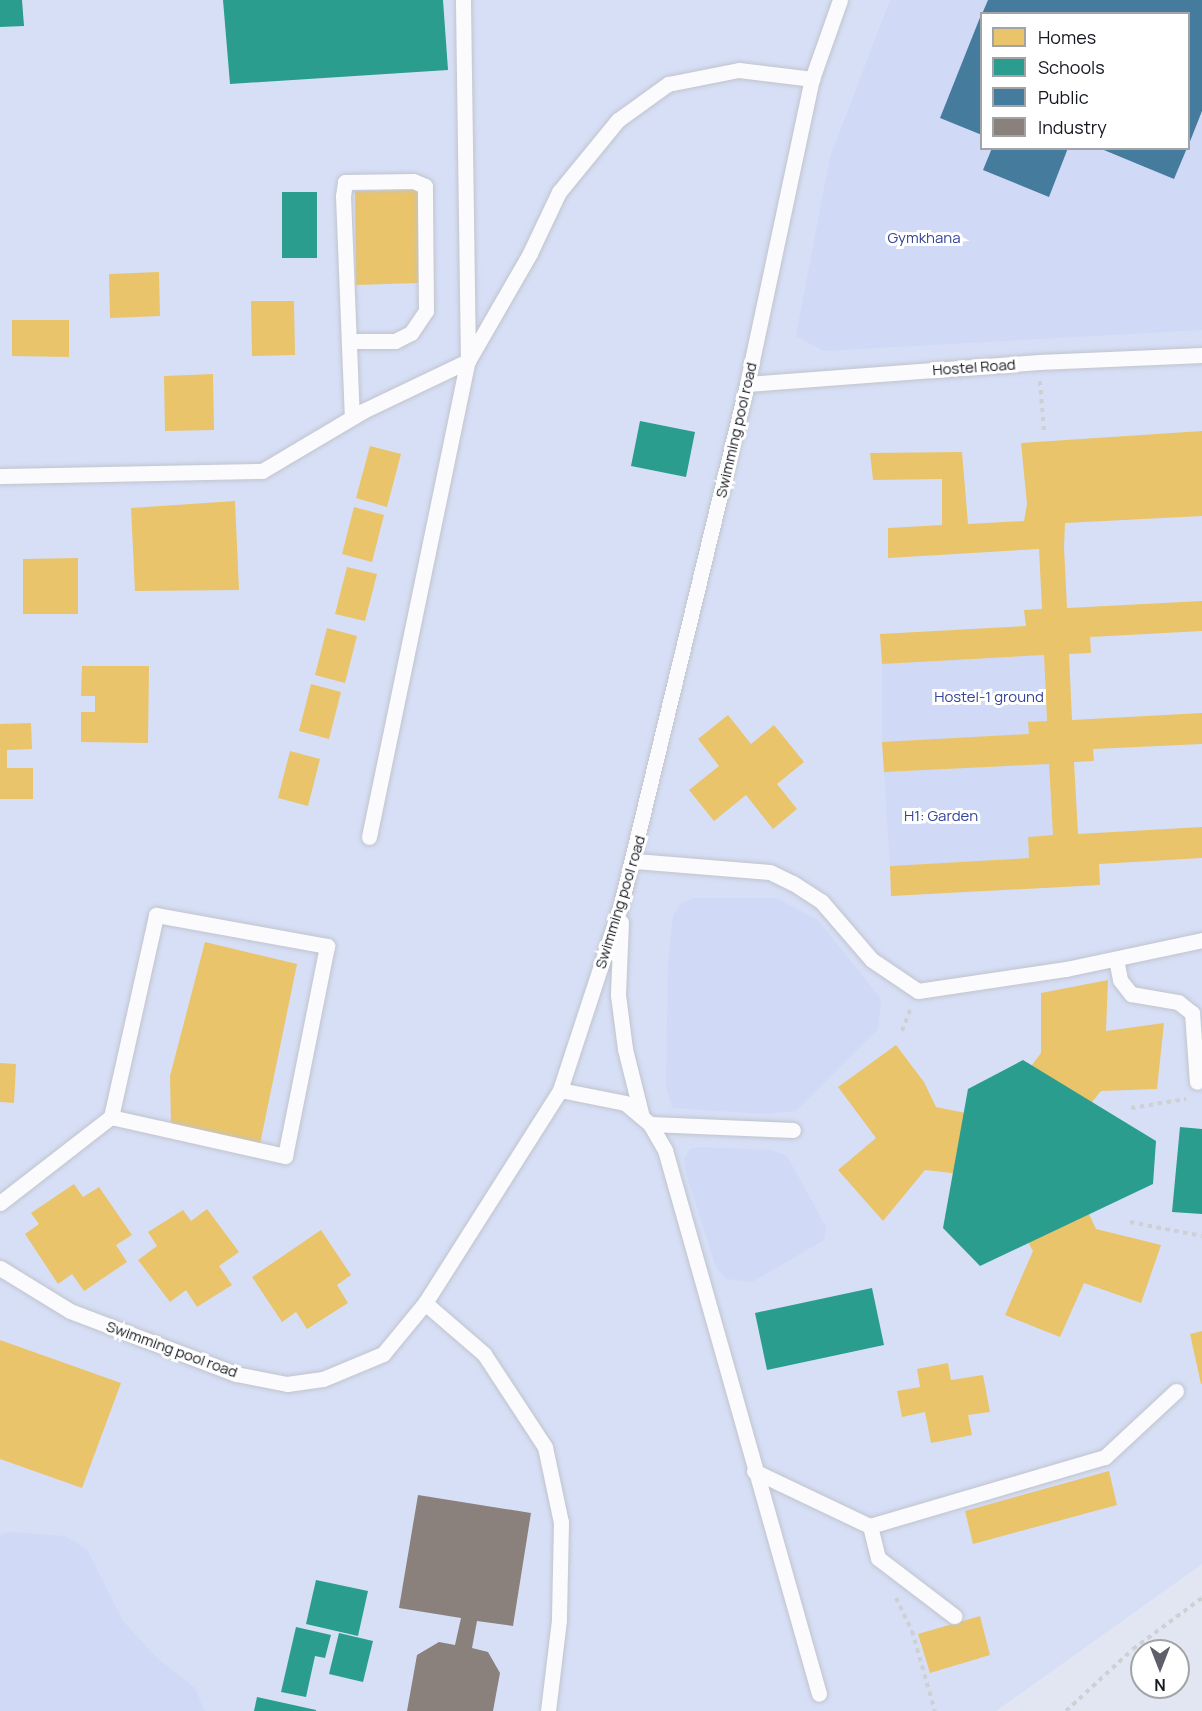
<!DOCTYPE html>
<html>
<head>
<meta charset="utf-8">
<style>
	body { margin:0 }
	#map { position:relative; width:1202px; height:1711px; overflow:hidden; background:#e2e6f3; font-family:Manrope,sans-serif }
	div>[style] { position:absolute }
	[style*='--x'] { left:calc(var(--x)*1px); top:calc(var(--y)*1px); width:calc(var(--w)*1px); rotate:calc(var(--a)*1deg) }
	.built>* { inset:0; background:#d7dff6 }
	.green>* { inset:0; background:#d0d9f5 }
	.homes>* { inset:0; background:#e9c46a }
	.schools>* { inset:0; background:#2a9d8f }
	.public>* { inset:0; background:#457b9d }
	.industry>* { inset:0; background:#8a817c }
	.path>* { height:4px; margin-top:-2px; transform-origin:0; background:repeating-linear-gradient(90deg,#cfd0d4 0 4.5px,transparent 0 9px) }
	.roads { filter:drop-shadow(0 0 2px #c0c4cd) drop-shadow(0 0 2px #c0c4cd) }
	.service>* { height:15px; margin:-7.5px; padding:0 7.5px; transform-origin:7.5px; border-radius:7.5px; background:#fbfbfd }
	span { translate:-50% -50%; white-space:nowrap; text-align:center; line-height:1.15; -webkit-text-stroke:6px #fff; paint-order:stroke }
	.park-label { font-size:15px; color:#354499 }
	.street-label { font-size:15px; color:#151820 }
	.legend { position:absolute; left:980px; top:12px; width:210px; height:138px; box-sizing:border-box; background:#fff; border:2px solid #a1a3a6; margin:0; padding:8px 10px; list-style:none; font-size:18px; color:#151820 }
	.legend li { display:flex; align-items:center; gap:12px; height:30px }
	.legend b { width:30px; border:2px solid #a1a3a6 }
	.north { position:absolute; left:1130px; top:1639px; width:60px; height:60px; box-sizing:border-box; background:#fff; border:2px solid #a1a3a6; border-radius:50%; rotate:180deg; font-size:16px; font-weight:700; line-height:24px; text-align:center; color:#151820 }
	.north::after { content:''; display:block; margin:auto; width:21px; height:27px; background:#5d606a; clip-path:polygon(50% 0,100% 100%,50% 72%,0 100%) }
</style>
</head>
<body>
<div id="map">
	<div class="built">
		<i style="clip-path:polygon(evenodd,0 0,1202px 0,1202px 1564px,996px 1711px,0 1711px,0 0,982px 14px,1188px 14px,1188px 148px,982px 148px,982px 14px)"></i>
	</div>
	<div class="green">
		<i style="clip-path:polygon(evenodd,890px 0,1202px 0,1202px 330px,824px 351px,796px 336px,830px 157px,890px 0,982px 14px,1188px 14px,1188px 148px,982px 148px,982px 14px)"></i>
		<i style="clip-path:polygon(1044px 655px,1047px 736px,882px 742px,882px 664px)"></i>
		<i style="clip-path:polygon(1049px 764px,1053px 835px,1028px 837px,1029px 858px,890px 866px,884px 772px)"></i>
		<i style="clip-path:polygon(694px 898px,776px 898px,818px 920px,881px 999px,878px 1029px,796px 1111px,765px 1114px,672px 1108px,666px 1086px,668px 962px,673px 916px,680px 904px)"></i>
		<i style="clip-path:polygon(700px 1147px,772px 1150px,787px 1156px,826px 1227px,824px 1240px,752px 1282px,727px 1279px,716px 1268px,686px 1173px,684px 1159px,690px 1149px)"></i>
		<i style="clip-path:polygon(10px 1532px,65px 1536px,87px 1549px,123px 1621px,156px 1657px,196px 1689px,204px 1711px,0 1711px,0 1535px)"></i>
	</div>
	<div class="homes">
		<i style="clip-path:polygon(418px 190px,419px 283px,356px 285px,355px 191px)"></i>
		<i style="clip-path:polygon(159px 272px,160px 316px,110px 318px,109px 274px)"></i>
		<i style="clip-path:polygon(251px 301px,294px 301px,295px 355px,252px 356px)"></i>
		<i style="clip-path:polygon(12px 320px,69px 320px,69px 357px,12px 356px)"></i>
		<i style="clip-path:polygon(213px 374px,214px 430px,165px 431px,164px 376px)"></i>
		<i style="clip-path:polygon(1202px 431px,1202px 516px,1065px 523px,1064px 547px,1067px 608px,1202px 601px,1202px 631px,1090px 637px,1091px 653px,1069px 654px,1072px 720px,1202px 713px,1202px 744px,1093px 749px,1094px 761px,1074px 762px,1078px 834px,1202px 827px,1202px 858px,1099px 864px,1100px 885px,891px 896px,890px 866px,1029px 858px,1028px 837px,1053px 835px,1049px 764px,884px 772px,882px 742px,1029px 734px,1028px 722px,1047px 721px,1044px 655px,882px 664px,880px 634px,1026px 626px,1024px 610px,1042px 609px,1039px 549px,888px 558px,888px 528px,942px 525px,942px 479px,873px 480px,870px 453px,962px 452px,968px 524px,1024px 521px,1027px 504px,1021px 443px)"></i>
		<i style="clip-path:polygon(370px 446px,401px 454px,387px 507px,356px 498px)"></i>
		<i style="clip-path:polygon(235px 501px,239px 590px,135px 591px,131px 508px)"></i>
		<i style="clip-path:polygon(354px 507px,384px 515px,372px 562px,342px 554px)"></i>
		<i style="clip-path:polygon(78px 558px,78px 614px,23px 614px,23px 559px)"></i>
		<i style="clip-path:polygon(347px 567px,377px 574px,365px 621px,335px 614px)"></i>
		<i style="clip-path:polygon(327px 628px,357px 636px,345px 683px,315px 675px)"></i>
		<i style="clip-path:polygon(82px 666px,149px 666px,148px 743px,81px 742px,81px 712px,95px 712px,95px 696px,81px 696px)"></i>
		<i style="clip-path:polygon(311px 684px,341px 692px,329px 739px,299px 731px)"></i>
		<i style="clip-path:polygon(728px 715px,751px 744px,774px 725px,804px 762px,777px 784px,797px 809px,773px 829px,746px 795px,714px 821px,689px 790px,719px 766px,698px 739px)"></i>
		<i style="clip-path:polygon(31px 723px,32px 749px,7px 750px,7px 768px,33px 768px,33px 799px,0 799px,0 724px)"></i>
		<i style="clip-path:polygon(290px 751px,320px 759px,308px 806px,278px 798px)"></i>
		<i style="clip-path:polygon(205px 942px,297px 964px,259px 1149px,171px 1127px,170px 1076px)"></i>
		<i style="clip-path:polygon(1108px 980px,1106px 1031px,1164px 1023px,1157px 1089px,1101px 1091px,1067px 1133px,1011px 1093px,1041px 1053px,1041px 993px)"></i>
		<i style="clip-path:polygon(896px 1045px,924px 1082px,936px 1107px,990px 1118px,978px 1176px,925px 1170px,883px 1221px,838px 1170px,876px 1138px,838px 1087px)"></i>
		<i style="clip-path:polygon(0 1063px,16px 1064px,14px 1103px,0 1102px)"></i>
		<i style="clip-path:polygon(1072px 1178px,1096px 1229px,1161px 1245px,1141px 1303px,1084px 1283px,1060px 1337px,1005px 1315px,1033px 1251px,1009px 1208px)"></i>
		<i style="clip-path:polygon(74px 1184px,83px 1197px,99px 1187px,132px 1235px,116px 1245px,127px 1262px,84px 1291px,72px 1274px,58px 1284px,25px 1234px,39px 1224px,31px 1213px)"></i>
		<i style="clip-path:polygon(207px 1209px,239px 1252px,219px 1266px,232px 1285px,197px 1307px,186px 1290px,170px 1302px,138px 1260px,157px 1246px,148px 1232px,183px 1210px,191px 1221px)"></i>
		<i style="clip-path:polygon(321px 1230px,351px 1275px,337px 1285px,348px 1303px,307px 1329px,296px 1312px,282px 1322px,252px 1277px)"></i>
		<i style="clip-path:polygon(1202px 1331px,1202px 1384px,1201px 1384px,1190px 1334px)"></i>
		<i style="clip-path:polygon(0 1340px,121px 1383px,82px 1488px,0 1459px)"></i>
		<i style="clip-path:polygon(948px 1363px,951px 1380px,983px 1375px,990px 1412px,968px 1415px,972px 1435px,931px 1443px,925px 1412px,902px 1417px,897px 1391px,920px 1387px,917px 1369px)"></i>
		<i style="clip-path:polygon(1109px 1471px,1117px 1505px,973px 1544px,965px 1511px)"></i>
		<i style="clip-path:polygon(980px 1616px,990px 1655px,930px 1673px,918px 1634px)"></i>
	</div>
	<div class="schools">
		<i style="clip-path:polygon(0 0,22px 0,24px 26px,0 27px)"></i>
		<i style="clip-path:polygon(223px 0,443px 0,448px 70px,230px 84px)"></i>
		<i style="clip-path:polygon(282px 192px,317px 192px,317px 258px,282px 258px)"></i>
		<i style="clip-path:polygon(640px 421px,695px 432px,686px 477px,631px 466px)"></i>
		<i style="clip-path:polygon(1023px 1060px,1156px 1141px,1153px 1184px,980px 1266px,943px 1228px,968px 1089px)"></i>
		<i style="clip-path:polygon(1180px 1127px,1202px 1129px,1202px 1214px,1172px 1212px)"></i>
		<i style="clip-path:polygon(872px 1288px,884px 1345px,767px 1370px,755px 1313px)"></i>
		<i style="clip-path:polygon(316px 1580px,368px 1591px,358px 1636px,306px 1624px)"></i>
		<i style="clip-path:polygon(296px 1627px,331px 1635px,325px 1658px,315px 1656px,306px 1697px,281px 1692px)"></i>
		<i style="clip-path:polygon(339px 1633px,373px 1641px,363px 1682px,329px 1674px)"></i>
		<i style="clip-path:polygon(257px 1697px,316px 1710px,316px 1711px,254px 1711px)"></i>
	</div>
	<div class="public">
		<i style="clip-path:polygon(988px 0,1202px 0,1202px 111px,1189px 144px,1188px 14px,982px 14px)"></i>
		<i style="clip-path:polygon(981px 15px,982px 15px,982px 135px,940px 118px)"></i>
		<i style="clip-path:polygon(992px 148px,1068px 148px,1049px 197px,983px 170px)"></i>
		<i style="clip-path:polygon(1099px 148px,1187px 148px,1174px 179px)"></i>
	</div>
	<div class="industry">
		<i style="clip-path:polygon(418px 1495px,531px 1513px,513px 1626px,477px 1621px,472px 1648px,488px 1652px,500px 1673px,493px 1711px,407px 1711px,417px 1655px,439px 1642px,455px 1645px,461px 1618px,399px 1608px)"></i>
	</div>
	<div class="path">
		<i style="--x:1040;--y:381;--w:50;--a:85.4"></i>
		<i style="--x:902;--y:1031;--w:25;--a:-69"></i>
		<i style="--x:1131;--y:1108;--w:56;--a:-9.3"></i>
		<i style="--x:1130;--y:1222;--w:73;--a:11"></i>
		<i style="--x:896;--y:1598;--w:37;--a:64"></i>
		<i style="--x:912;--y:1631;--w:83;--a:74"></i>
		<i style="--x:1066;--y:1711;--w:91;--a:-42.8"></i>
		<i style="--x:1133;--y:1649;--w:86;--a:-36.5"></i>
	</div>
	<div class="roads">
		<div class="service">
			<i style="--x:349;--y:341;--w:46;--a:0"></i>
			<i style="--x:395;--y:341;--w:18;--a:-27"></i>
			<i style="--x:411;--y:333;--w:27;--a:-56"></i>
			<i style="--x:426;--y:311;--w:125;--a:-90.5"></i>
			<i style="--x:425;--y:186;--w:13;--a:-157"></i>
			<i style="--x:413;--y:181;--w:68;--a:179.2"></i>
			<i style="--x:345;--y:182;--w:14;--a:98"></i>
			<i style="--x:343;--y:196;--w:221;--a:87.7"></i>
			<i style="--x:747;--y:384;--w:293;--a:-4.3"></i>
			<i style="--x:1039;--y:362;--w:163;--a:-2.5"></i>
			<i style="--x:0;--y:476;--w:262;--a:-1.1"></i>
			<i style="--x:262;--y:471;--w:117;--a:-30.7"></i>
			<i style="--x:363;--y:411;--w:116;--a:-25.5"></i>
			<i style="--x:468;--y:361;--w:125;--a:-60.1"></i>
			<i style="--x:530;--y:253;--w:68;--a:-64.6"></i>
			<i style="--x:559;--y:192;--w:93;--a:-50.7"></i>
			<i style="--x:618;--y:120;--w:62;--a:-35.8"></i>
			<i style="--x:668;--y:84;--w:72;--a:-11.2"></i>
			<i style="--x:739;--y:70;--w:74;--a:7"></i>
			<i style="--x:369;--y:837;--w:486;--a:-78.3"></i>
			<i style="--x:468;--y:361;--w:361;--a:-90.8"></i>
			<i style="--x:635;--y:861;--w:135;--a:4.7"></i>
			<i style="--x:770;--y:872;--w:25;--a:26"></i>
			<i style="--x:793;--y:883;--w:33;--a:33"></i>
			<i style="--x:821;--y:901;--w:78;--a:49.2"></i>
			<i style="--x:872;--y:960;--w:55;--a:34"></i>
			<i style="--x:918;--y:991;--w:150;--a:-8.5"></i>
			<i style="--x:1066;--y:969;--w:139;--a:-12"></i>
			<i style="--x:621;--y:922;--w:73;--a:92.4"></i>
			<i style="--x:618;--y:995;--w:54;--a:82.6"></i>
			<i style="--x:625;--y:1049;--w:70;--a:76"></i>
			<i style="--x:1116;--y:959;--w:21;--a:79"></i>
			<i style="--x:1120;--y:980;--w:18;--a:52"></i>
			<i style="--x:1131;--y:994;--w:48;--a:9.7"></i>
			<i style="--x:1178;--y:1002;--w:18;--a:38"></i>
			<i style="--x:1192;--y:1013;--w:69;--a:85.9"></i>
			<i style="--x:560;--y:1090;--w:66;--a:11.3"></i>
			<i style="--x:625;--y:1103;--w:33;--a:40"></i>
			<i style="--x:650;--y:1124;--w:30;--a:60"></i>
			<i style="--x:665;--y:1150;--w:565;--a:74.19"></i>
			<i style="--x:650;--y:1124;--w:143;--a:2.4"></i>
			<i style="--x:0;--y:1203;--w:140;--a:-37.8"></i>
			<i style="--x:111;--y:1117;--w:207;--a:-77.4"></i>
			<i style="--x:156;--y:915;--w:174;--a:10.3"></i>
			<i style="--x:327;--y:946;--w:214;--a:101.3"></i>
			<i style="--x:285;--y:1156;--w:178;--a:-167.4"></i>
			<i style="--x:0;--y:1268;--w:82;--a:31.6"></i>
			<i style="--x:70;--y:1311;--w:178;--a:20.8"></i>
			<i style="--x:236;--y:1374;--w:52;--a:11.1"></i>
			<i style="--x:287;--y:1384;--w:36;--a:-8"></i>
			<i style="--x:323;--y:1379;--w:65;--a:-22.6"></i>
			<i style="--x:383;--y:1354;--w:66;--a:-50.5"></i>
			<i style="--x:425;--y:1303;--w:252;--a:-57.6"></i>
			<i style="--x:560;--y:1090;--w:196;--a:-71.8"></i>
			<i style="--x:621;--y:904;--w:535;--a:-76.38"></i>
			<i style="--x:747;--y:384;--w:312;--a:-78"></i>
			<i style="--x:812;--y:79;--w:84;--a:-70.5"></i>
			<i style="--x:425;--y:1303;--w:78;--a:40.8"></i>
			<i style="--x:484;--y:1354;--w:111;--a:56.7"></i>
			<i style="--x:545;--y:1447;--w:77;--a:78"></i>
			<i style="--x:561;--y:1522;--w:98;--a:91.2"></i>
			<i style="--x:559;--y:1620;--w:92;--a:96.9"></i>
			<i style="--x:754;--y:1471;--w:128;--a:25.4"></i>
			<i style="--x:870;--y:1526;--w:33;--a:76"></i>
			<i style="--x:878;--y:1558;--w:96;--a:37.3"></i>
			<i style="--x:870;--y:1526;--w:245;--a:-16.4"></i>
			<i style="--x:1105;--y:1457;--w:97;--a:-42.9"></i>
		</div>
	</div>
	<div class="park-label">
		<span style="left:924px;top:238px">Gymkhana</span>
		<span style="left:989px;top:697px">Hostel-1 ground</span>
		<span style="left:941px;top:816px">H1: Garden</span>
	</div>
	<div class="street-label">
		<span style="left:974px;top:367px;rotate:-4deg">Hostel Road</span>
		<span style="left:736px;top:430px;rotate:-77deg">Swimming pool road</span>
		<span style="left:620px;top:902px;rotate:-73deg">Swimming pool road</span>
		<span style="left:172px;top:1349px;rotate:20deg">Swimming pool road</span>
	</div>
	<ul class="legend">
	<li><b style="height:16px;background:#e9c46a"></b>Homes</li>
	<li><b style="height:16px;background:#2a9d8f"></b>Schools</li>
	<li><b style="height:16px;background:#457b9d"></b>Public</li>
	<li><b style="height:16px;background:#8a817c"></b>Industry</li>
	</ul>
	<div class="north">N</div>
</div>
</body>
</html>
